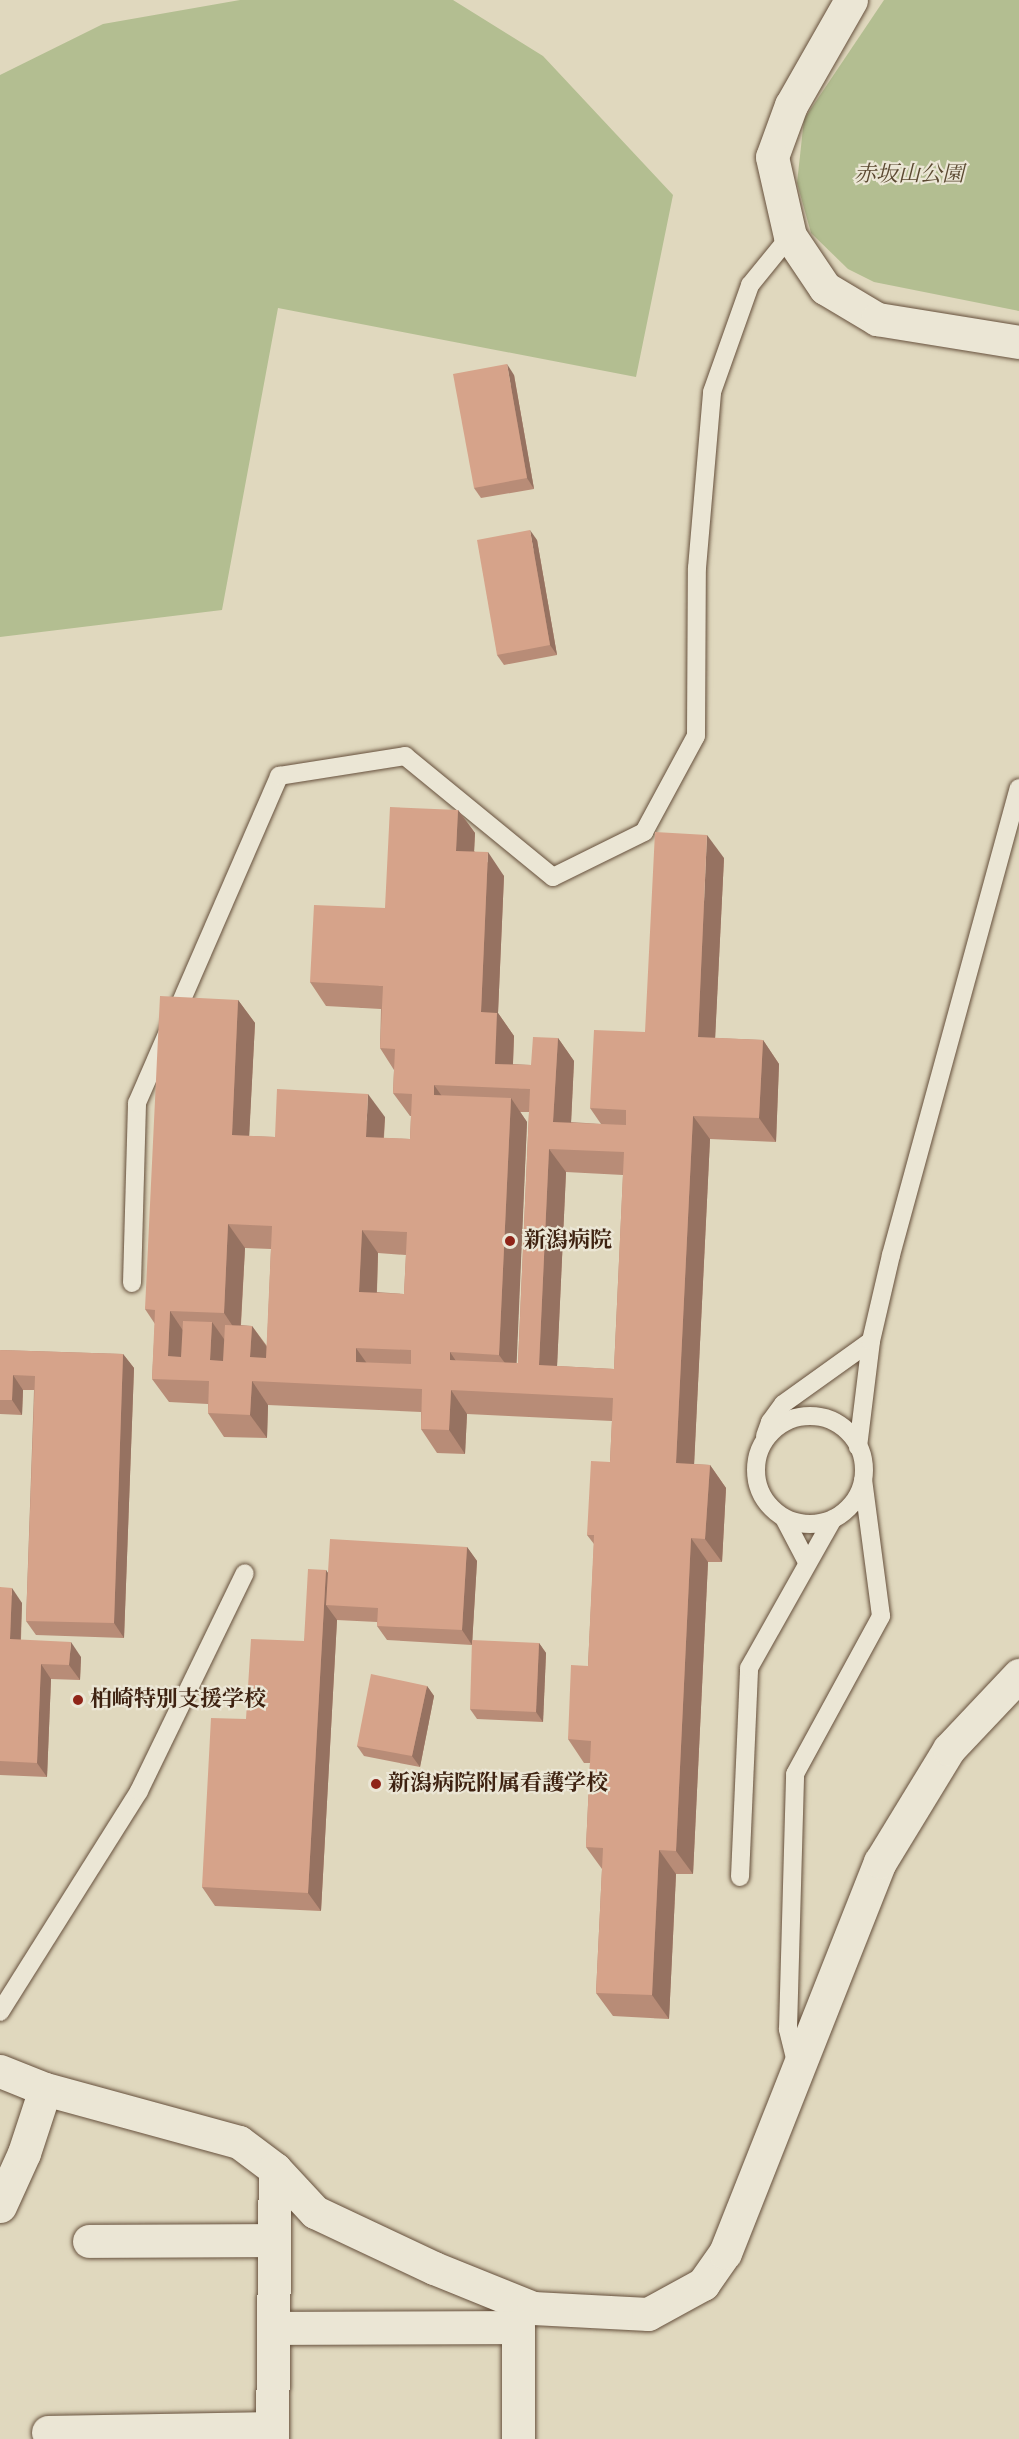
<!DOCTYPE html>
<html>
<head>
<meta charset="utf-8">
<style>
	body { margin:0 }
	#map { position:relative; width:1019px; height:2439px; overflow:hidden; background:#e0d8be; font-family:Cardo,"Noto Serif JP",serif }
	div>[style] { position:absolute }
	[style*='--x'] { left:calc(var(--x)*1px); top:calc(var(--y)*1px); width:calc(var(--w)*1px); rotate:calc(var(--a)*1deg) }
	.green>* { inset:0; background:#b3be91 }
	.roads { filter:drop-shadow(0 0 2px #66503c) drop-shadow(0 0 2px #66503c) }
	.lane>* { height:18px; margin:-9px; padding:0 9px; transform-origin:9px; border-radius:9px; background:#ebe6d5 }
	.lane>.ring { margin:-9px; padding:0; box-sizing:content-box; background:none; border:18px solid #ebe6d5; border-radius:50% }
	.street>* { height:33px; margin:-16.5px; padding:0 16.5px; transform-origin:16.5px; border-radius:16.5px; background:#ebe6d5 }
	.wall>* { inset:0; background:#b88c77 }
	.shaded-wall>* { inset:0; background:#967261 }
	.building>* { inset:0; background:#d6a38a }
	.dots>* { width:16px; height:16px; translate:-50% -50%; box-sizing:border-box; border:3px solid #ebe6d5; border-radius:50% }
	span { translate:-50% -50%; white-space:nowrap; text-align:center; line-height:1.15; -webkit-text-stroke:4.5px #ebe6d5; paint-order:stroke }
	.park-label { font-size:22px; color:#5b4931; font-style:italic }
	.poi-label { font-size:22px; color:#3e2211; font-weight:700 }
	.left { translate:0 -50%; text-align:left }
</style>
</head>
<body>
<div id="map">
	<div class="green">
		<i style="clip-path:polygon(240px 0,453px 0,543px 56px,673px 195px,636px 377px,278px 308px,222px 610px,0 637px,0 75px,103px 24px)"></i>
		<i style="clip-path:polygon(884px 0,1019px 0,1019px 311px,874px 282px,848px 269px,811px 233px,797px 183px,804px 119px)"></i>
	</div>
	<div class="roads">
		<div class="lane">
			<i style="--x:132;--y:1283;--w:180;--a:-88.4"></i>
			<i style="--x:137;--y:1103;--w:357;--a:-66.5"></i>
			<i style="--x:279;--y:776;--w:128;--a:-9"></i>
			<i style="--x:405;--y:756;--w:191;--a:39.3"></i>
			<i style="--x:553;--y:877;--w:102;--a:-26.3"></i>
			<i style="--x:644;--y:832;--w:109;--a:-61.6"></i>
			<i style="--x:696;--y:736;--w:168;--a:-89.7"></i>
			<i style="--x:697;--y:568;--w:177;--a:-85.1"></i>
			<i style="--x:712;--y:392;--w:114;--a:-70.4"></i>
			<i style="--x:750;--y:285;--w:63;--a:-50.8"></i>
			<i class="ring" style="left:756px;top:1416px;width:90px;height:90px"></i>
			<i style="--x:765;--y:1436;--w:15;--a:-70"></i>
			<i style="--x:770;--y:1422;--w:22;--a:-54"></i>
			<i style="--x:783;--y:1404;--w:108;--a:-35.6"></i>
			<i style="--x:858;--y:1447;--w:107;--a:-83"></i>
			<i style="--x:871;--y:1341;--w:88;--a:-76.9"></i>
			<i style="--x:891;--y:1255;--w:484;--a:-74.7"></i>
			<i style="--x:784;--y:1518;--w:50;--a:62.4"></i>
			<i style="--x:740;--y:1877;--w:209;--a:-87.5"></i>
			<i style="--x:749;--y:1668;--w:171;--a:-60.6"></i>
			<i style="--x:0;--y:2012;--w:261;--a:-57.8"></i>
			<i style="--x:139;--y:1791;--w:242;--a:-64.1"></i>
			<i style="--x:797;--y:2066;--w:38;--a:-104"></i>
			<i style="--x:788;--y:2029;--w:255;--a:-88.4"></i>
			<i style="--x:795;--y:1774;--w:180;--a:-61.4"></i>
			<i style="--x:881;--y:1616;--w:137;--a:-97.5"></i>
		</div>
		<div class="street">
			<i style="--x:851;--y:0;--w:121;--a:119.7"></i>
			<i style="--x:791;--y:105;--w:55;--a:110.1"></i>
			<i style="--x:772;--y:157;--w:81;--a:77.2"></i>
			<i style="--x:790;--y:236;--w:63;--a:56.1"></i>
			<i style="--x:825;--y:288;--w:61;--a:30.8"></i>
			<i style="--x:877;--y:319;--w:144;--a:9.2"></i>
			<i style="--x:0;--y:2071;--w:48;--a:21.8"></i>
			<i style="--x:45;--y:2089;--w:201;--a:15.3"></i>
			<i style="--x:239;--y:2142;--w:45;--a:36.9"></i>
			<i style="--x:275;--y:2169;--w:59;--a:47.1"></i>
			<i style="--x:315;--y:2212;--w:132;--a:25.2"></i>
			<i style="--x:434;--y:2268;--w:107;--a:22"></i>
			<i style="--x:533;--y:2308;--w:115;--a:3"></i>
			<i style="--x:648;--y:2314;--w:63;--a:-28.6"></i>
			<i style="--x:703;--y:2284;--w:38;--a:-55"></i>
			<i style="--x:725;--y:2253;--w:421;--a:-68.4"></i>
			<i style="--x:880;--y:1862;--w:132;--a:-58.6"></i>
			<i style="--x:949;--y:1749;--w:102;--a:-46.6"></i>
			<i style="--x:0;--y:2206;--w:58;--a:-65.6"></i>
			<i style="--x:24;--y:2153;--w:67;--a:-71.8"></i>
			<i style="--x:89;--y:2241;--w:182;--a:-0.3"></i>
			<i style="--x:274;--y:2328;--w:244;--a:-0.2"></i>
			<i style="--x:518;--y:2327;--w:112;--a:90"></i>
			<i style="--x:48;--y:2432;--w:224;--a:-1"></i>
			<i style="--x:272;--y:2439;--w:270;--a:-89.4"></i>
		</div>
	</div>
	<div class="wall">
		<i style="clip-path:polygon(514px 375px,534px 489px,481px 498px,474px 488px)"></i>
		<i style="clip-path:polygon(537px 540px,557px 655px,504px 665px,497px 655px)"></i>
		<i style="clip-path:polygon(evenodd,458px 810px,475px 833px,474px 851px,504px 876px,498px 1013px,514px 1036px,513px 1064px,531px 1065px,558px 1038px,574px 1061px,571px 1122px,601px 1124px,590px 1108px,645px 1032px,724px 858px,715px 1038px,763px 1040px,779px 1064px,776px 1142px,710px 1139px,694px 1464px,710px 1465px,726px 1488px,722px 1562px,708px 1562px,693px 1874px,676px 1874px,669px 2019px,613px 2016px,596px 1993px,602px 1869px,586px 1847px,590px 1763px,584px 1763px,568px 1739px,588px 1666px,594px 1544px,587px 1535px,610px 1462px,612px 1421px,467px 1414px,465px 1454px,437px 1453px,421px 1429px,421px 1412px,268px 1405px,267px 1438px,224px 1437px,208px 1413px,208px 1404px,169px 1402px,152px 1379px,155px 1324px,145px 1309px,238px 1000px,255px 1023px,249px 1136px,275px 1137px,385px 1117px,384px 1138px,410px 1139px,411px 1116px,410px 1116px,393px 1093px,394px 1070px,380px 1048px,381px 1009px,326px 1006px,310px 982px,385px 908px,458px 810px,520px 1112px,529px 1112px,518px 1363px,516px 1363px,527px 1122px,520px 1112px,458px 810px,566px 1172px,623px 1175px,614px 1369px,557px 1366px,566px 1172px,458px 810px,245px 1248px,271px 1249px,267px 1346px,252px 1326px,241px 1325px,245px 1248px,458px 810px,378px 1253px,406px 1255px,404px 1294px,377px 1292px,378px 1253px)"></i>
		<i style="clip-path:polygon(0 1350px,123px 1354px,134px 1368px,124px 1638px,36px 1635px,26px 1621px,34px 1390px,23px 1390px,22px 1415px,0 1414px)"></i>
		<i style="clip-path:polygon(467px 1547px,477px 1561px,472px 1645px,387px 1640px,377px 1626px,377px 1622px,337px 1620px,321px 1911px,215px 1906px,202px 1887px,246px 1719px,304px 1641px,326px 1570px,328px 1574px)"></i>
		<i style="clip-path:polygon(0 1587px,22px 1603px,21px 1640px,81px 1657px,80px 1680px,51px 1679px,47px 1777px,0 1775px)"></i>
		<i style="clip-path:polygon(539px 1643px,546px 1653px,543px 1722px,477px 1719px,470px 1709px)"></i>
		<i style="clip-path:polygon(427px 1686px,434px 1696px,420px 1767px,364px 1756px,357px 1746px)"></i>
	</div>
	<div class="shaded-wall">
		<i style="clip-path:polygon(507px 364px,514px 375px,534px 489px,527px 478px)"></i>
		<i style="clip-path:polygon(530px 530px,537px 540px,557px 655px,550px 645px)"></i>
		<i style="clip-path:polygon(458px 810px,475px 833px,473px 874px,456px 851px)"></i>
		<i style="clip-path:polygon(707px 835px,724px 858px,714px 1061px,698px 1037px)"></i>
		<i style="clip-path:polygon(488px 852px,504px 876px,498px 1013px,514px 1036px,512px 1087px,495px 1064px,481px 1012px)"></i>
		<i style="clip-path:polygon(238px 1000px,255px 1023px,248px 1159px,232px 1135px)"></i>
		<i style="clip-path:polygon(558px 1038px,574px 1061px,570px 1145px,553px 1122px)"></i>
		<i style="clip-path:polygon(763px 1040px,779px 1064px,776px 1142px,759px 1118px)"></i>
		<i style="clip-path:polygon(434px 1085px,451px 1109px,434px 1095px)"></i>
		<i style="clip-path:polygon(368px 1094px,385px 1117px,382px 1161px,366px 1137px)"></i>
		<i style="clip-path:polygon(511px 1098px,527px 1122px,516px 1378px,499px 1355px)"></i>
		<i style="clip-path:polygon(693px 1116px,710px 1139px,693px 1487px,676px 1463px)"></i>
		<i style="clip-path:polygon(549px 1149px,566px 1172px,556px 1389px,539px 1365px)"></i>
		<i style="clip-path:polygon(228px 1224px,245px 1248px,240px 1337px,224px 1313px)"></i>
		<i style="clip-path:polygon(362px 1230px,378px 1253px,376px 1315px,359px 1292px)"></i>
		<i style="clip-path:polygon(170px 1311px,186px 1335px,184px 1380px,168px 1356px)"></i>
		<i style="clip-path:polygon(212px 1322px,229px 1346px,227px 1384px,210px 1360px)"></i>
		<i style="clip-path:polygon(252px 1326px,269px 1350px,267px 1381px,250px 1357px)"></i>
		<i style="clip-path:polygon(356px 1348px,373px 1372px,356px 1362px)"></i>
		<i style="clip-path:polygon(450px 1352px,466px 1376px,450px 1360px)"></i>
		<i style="clip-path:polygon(123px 1354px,134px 1368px,124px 1638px,114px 1623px)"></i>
		<i style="clip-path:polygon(13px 1375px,23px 1390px,22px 1415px,12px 1400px)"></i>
		<i style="clip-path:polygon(252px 1381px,268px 1405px,267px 1438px,250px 1415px)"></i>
		<i style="clip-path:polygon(451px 1390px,467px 1414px,465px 1454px,449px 1430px)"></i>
		<i style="clip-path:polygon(710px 1465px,726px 1488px,722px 1562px,705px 1539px)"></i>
		<i style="clip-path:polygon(691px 1538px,708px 1562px,693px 1874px,676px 1851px)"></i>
		<i style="clip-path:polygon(467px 1547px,477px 1561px,472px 1645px,462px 1630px)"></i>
		<i style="clip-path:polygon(326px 1570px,339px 1589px,326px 1605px,337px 1620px,321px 1911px,308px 1893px)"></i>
		<i style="clip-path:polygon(12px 1588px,22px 1603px,20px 1654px,10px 1639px)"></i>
		<i style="clip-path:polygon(71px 1642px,81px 1657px,80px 1680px,69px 1665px)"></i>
		<i style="clip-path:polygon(539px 1643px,546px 1653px,543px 1722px,536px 1712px)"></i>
		<i style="clip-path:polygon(41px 1664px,51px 1679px,47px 1777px,37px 1763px)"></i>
		<i style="clip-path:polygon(427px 1686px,434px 1696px,420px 1767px,412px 1756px)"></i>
		<i style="clip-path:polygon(659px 1850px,676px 1874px,669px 2019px,652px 1995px)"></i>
	</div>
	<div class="building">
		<i style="clip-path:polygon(507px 364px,527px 478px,474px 488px,453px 374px)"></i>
		<i style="clip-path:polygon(530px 530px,550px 645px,497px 655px,477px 540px)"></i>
		<i style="clip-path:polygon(evenodd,390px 807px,458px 810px,456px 851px,488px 852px,481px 1012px,497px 1013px,495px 1064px,531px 1065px,533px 1037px,558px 1038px,553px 1122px,626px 1125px,626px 1110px,590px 1108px,594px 1030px,645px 1032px,655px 832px,707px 835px,698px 1037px,763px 1040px,759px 1118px,693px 1116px,676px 1463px,710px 1465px,705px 1539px,691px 1538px,676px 1851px,659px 1850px,652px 1995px,596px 1993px,603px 1848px,586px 1847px,591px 1741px,568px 1739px,571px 1665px,588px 1666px,594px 1535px,587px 1535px,591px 1461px,610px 1462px,613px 1398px,451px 1390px,449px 1430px,421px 1429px,422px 1389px,252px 1381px,250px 1415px,208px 1413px,209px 1381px,152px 1379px,155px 1310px,145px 1309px,160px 996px,238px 1000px,232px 1135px,275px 1137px,277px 1089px,368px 1094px,366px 1137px,410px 1139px,412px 1094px,393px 1093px,395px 1049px,380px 1048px,383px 986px,310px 982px,314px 905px,385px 908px,390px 807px,434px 1085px,530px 1089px,518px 1363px,450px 1360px,450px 1352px,499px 1355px,511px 1098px,434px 1095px,434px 1085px,390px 807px,549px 1149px,624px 1152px,614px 1369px,539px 1365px,549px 1149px,390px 807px,228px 1224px,272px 1226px,266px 1358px,250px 1357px,252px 1326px,225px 1325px,223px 1361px,210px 1360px,212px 1322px,183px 1321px,181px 1357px,168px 1356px,170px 1311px,224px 1313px,228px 1224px,390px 807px,362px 1230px,407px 1232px,404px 1294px,359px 1292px,362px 1230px,390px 807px,356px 1348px,411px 1350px,411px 1364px,356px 1362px,356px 1348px)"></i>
		<i style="clip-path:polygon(0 1350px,123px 1354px,114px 1623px,26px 1621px,35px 1376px,13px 1375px,12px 1400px,0 1400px)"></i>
		<i style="clip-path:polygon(330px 1539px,467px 1547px,462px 1630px,377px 1626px,378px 1608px,326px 1605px)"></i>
		<i style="clip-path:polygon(308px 1569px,326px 1570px,308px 1893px,202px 1887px,211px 1718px,246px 1719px,251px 1639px,304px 1641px)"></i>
		<i style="clip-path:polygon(0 1587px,12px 1588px,10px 1639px,71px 1642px,69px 1665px,41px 1664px,37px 1763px,0 1761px)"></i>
		<i style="clip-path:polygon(472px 1640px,539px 1643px,536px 1712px,470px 1709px)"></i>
		<i style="clip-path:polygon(371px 1674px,427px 1686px,412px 1756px,357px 1746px)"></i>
	</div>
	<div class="dots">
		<i style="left:510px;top:1241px;background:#8f2418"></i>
		<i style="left:78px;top:1700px;background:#8f2418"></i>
		<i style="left:376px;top:1784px;background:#8f2418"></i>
	</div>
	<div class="park-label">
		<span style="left:909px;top:175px">赤坂山公園</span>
	</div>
	<div class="poi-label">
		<span class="left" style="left:524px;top:1241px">新潟病院</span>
		<span class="left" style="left:90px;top:1700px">柏崎特別支援学校</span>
		<span class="left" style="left:388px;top:1784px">新潟病院附属看護学校</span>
	</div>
</div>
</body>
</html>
